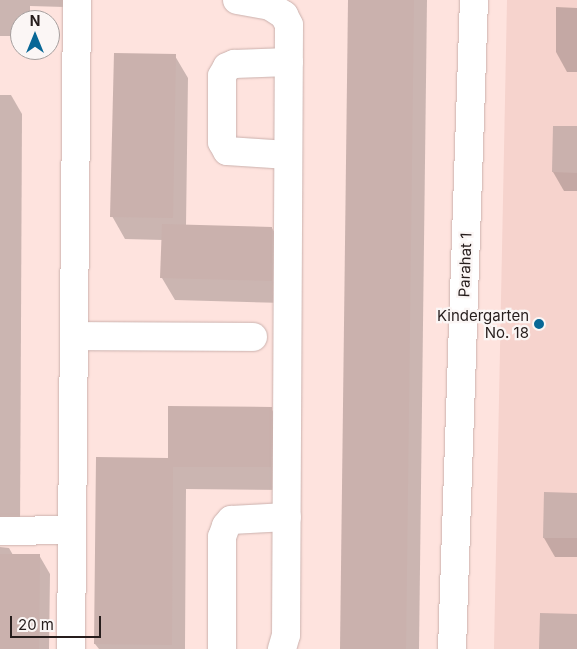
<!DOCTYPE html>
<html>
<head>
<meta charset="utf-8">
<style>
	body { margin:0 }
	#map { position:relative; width:577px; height:649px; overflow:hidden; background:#fee3de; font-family:Inter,sans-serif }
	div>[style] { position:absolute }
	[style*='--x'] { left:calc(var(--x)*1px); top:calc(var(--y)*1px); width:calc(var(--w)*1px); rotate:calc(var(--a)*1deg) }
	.built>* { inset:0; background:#f6d3cd }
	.shadow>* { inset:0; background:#0003 }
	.building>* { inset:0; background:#cab1ad }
	.roads { filter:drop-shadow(0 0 1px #cbb1ad) drop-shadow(0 0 1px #cbb1ad) }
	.minor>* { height:28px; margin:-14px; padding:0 14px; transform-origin:14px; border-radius:14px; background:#fff }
	.dots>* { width:14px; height:14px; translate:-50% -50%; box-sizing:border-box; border:2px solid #fbf6f5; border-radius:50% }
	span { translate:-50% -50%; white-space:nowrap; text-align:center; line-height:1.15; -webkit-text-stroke:4.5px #fbf6f5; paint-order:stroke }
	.street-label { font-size:15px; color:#261d1c }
	.poi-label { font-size:15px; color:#261d1c }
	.right { translate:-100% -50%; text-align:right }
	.north { position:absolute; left:10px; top:10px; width:50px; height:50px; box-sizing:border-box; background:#fbf6f5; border:1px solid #a69f9e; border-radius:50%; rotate:0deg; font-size:14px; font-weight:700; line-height:20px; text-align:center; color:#261d1c }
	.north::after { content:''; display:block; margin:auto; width:18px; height:22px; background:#086796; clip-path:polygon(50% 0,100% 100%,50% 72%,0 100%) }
	.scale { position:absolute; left:10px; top:616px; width:91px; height:22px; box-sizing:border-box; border:2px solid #261d1c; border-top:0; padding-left:6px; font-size:15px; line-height:18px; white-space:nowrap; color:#261d1c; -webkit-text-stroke:4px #fbf6f5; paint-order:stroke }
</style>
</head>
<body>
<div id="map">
	<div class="built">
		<i style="clip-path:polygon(507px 0,577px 0,577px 649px,494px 649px)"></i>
	</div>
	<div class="shadow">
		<i style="clip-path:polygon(0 0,64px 0,64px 7px,30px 6px,30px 20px,20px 20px,20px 36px,0 36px)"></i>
		<i style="clip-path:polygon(349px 0,427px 0,419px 649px,341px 649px)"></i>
		<i style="clip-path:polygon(556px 7px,577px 8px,577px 72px,567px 72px,556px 52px)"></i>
		<i style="clip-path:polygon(175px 56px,188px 78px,186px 226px,272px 228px,285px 251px,285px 303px,175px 300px,162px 278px,163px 240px,125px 239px,112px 216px)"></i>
		<i style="clip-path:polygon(0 95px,11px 95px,22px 114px,20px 534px,0 540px)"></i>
		<i style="clip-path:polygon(577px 127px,577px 191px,564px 191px,553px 172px)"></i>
		<i style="clip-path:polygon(271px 408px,284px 431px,284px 490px,186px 489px,185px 649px,99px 649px,95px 644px,169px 459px)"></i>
		<i style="clip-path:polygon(577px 494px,577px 557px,555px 557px,544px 538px)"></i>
		<i style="clip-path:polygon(0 547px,9px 548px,13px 555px,39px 555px,50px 574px,49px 649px,0 649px)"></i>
	</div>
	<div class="building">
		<i style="clip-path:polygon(348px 0,414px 0,406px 649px,340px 649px)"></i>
		<i style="clip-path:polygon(114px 53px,176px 54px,173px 218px,110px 217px)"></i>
		<i style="clip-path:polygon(553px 126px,577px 126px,577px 173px,552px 172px)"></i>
		<i style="clip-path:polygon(162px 224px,272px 227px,272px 281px,160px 278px)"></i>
		<i style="clip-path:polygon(168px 406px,272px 407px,271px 467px,173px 467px,172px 645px,94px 644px,96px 457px,168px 458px)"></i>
		<i style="clip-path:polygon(544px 492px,577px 493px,577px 538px,543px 538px)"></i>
		<i style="clip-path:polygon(0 554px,40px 554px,39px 649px,0 649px)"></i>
		<i style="clip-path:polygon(540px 613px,577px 614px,577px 649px,539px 649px)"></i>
	</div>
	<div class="roads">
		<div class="minor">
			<i style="--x:237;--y:0;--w:34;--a:10"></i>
			<i style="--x:270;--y:6;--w:17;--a:33"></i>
			<i style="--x:284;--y:15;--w:11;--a:63"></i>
			<i style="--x:289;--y:25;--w:610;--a:90.28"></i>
			<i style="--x:286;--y:635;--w:15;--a:106"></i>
			<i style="--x:288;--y:155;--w:61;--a:-176.2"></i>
			<i style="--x:227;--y:151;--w:10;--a:-119"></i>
			<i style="--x:222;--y:142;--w:66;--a:-90"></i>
			<i style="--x:222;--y:76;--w:10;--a:-61"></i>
			<i style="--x:227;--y:67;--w:8;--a:-23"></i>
			<i style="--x:234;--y:64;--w:55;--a:-2.1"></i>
			<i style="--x:74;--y:336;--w:179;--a:0.3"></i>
			<i style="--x:0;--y:531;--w:72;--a:-0.8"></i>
			<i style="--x:71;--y:649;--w:649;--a:-89.47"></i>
			<i style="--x:222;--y:649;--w:112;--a:-90"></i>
			<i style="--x:222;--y:537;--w:12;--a:-70"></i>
			<i style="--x:226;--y:526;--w:8;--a:-50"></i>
			<i style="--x:231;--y:520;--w:56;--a:-3.1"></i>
			<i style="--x:452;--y:649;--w:649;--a:-88.06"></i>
		</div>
	</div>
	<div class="dots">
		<i style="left:539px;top:324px;background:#086796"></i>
	</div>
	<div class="street-label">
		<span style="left:465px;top:265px;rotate:-88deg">Parahat 1</span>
	</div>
	<div class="poi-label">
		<span class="right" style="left:529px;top:324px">Kindergarten<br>No. 18</span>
	</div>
	<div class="north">N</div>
	<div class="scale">20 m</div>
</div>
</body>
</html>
